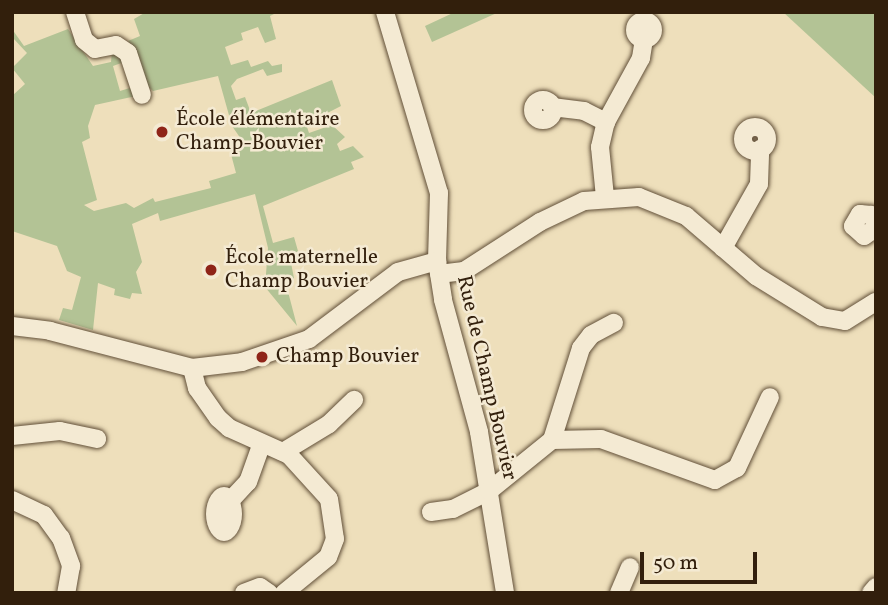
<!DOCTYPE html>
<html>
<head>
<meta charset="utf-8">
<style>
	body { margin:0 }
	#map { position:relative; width:888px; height:605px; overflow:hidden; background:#eedfbb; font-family:Vollkorn,serif }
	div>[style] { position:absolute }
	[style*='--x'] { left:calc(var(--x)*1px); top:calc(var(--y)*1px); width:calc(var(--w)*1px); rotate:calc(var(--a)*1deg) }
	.green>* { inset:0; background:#b3c395 }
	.roads { filter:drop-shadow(0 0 2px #614f38) drop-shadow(0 0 2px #614f38) }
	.minor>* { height:18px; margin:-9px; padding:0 9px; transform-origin:9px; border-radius:9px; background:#f4ead3 }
	.minor>.ring { margin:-9px; padding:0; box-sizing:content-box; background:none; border:18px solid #f4ead3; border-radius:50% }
	.dots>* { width:19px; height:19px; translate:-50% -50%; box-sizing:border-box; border:4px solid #f4ead3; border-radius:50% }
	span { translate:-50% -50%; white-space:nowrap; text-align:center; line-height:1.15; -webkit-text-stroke:5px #f4ead3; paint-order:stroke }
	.poi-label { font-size:21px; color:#321f0c }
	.left { translate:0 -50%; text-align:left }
	.street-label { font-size:21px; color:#321f0c }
	.frame { position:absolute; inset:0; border:14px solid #321f0c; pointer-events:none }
	.scale { position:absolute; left:640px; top:552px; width:117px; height:32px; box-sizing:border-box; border:4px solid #321f0c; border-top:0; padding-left:9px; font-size:21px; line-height:24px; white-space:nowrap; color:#321f0c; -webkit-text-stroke:5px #f4ead3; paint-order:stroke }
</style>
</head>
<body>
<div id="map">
	<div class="green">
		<i style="clip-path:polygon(146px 12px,278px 12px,270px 16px,276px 39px,265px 43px,258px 27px,241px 33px,243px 40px,225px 47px,231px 65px,248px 60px,251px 67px,268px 61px,272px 66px,282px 64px,282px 72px,267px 76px,263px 69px,237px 79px,231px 86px,236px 100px,245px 97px,251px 113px,332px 80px,341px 106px,306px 124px,309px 133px,332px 125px,345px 137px,337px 144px,340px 151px,353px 146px,364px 157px,351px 162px,354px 169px,263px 206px,273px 243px,294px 237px,298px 251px,290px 258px,294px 278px,286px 284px,297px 326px,265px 287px,268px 248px,255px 194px,160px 221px,158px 213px,132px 224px,142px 262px,136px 272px,142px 294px,132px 293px,130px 299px,114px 295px,115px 289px,98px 283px,93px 330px,59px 320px,63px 308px,72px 310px,81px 277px,67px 271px,57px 246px,12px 231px,12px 96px,25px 84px,12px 68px,27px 53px,12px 37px,12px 29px,24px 46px,68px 29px,93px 66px,111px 62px,112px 51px,124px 62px,113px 66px,120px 91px,133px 87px,136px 96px,95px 105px,88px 126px,90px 138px,82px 142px,97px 200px,84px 205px,94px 211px,126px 203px,134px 208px,153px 198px,155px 202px,211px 188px,209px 181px,236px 173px,228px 143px,241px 139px,232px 126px,218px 76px,153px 91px,146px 85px,136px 50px,128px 41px,140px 36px,134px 19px)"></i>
		<i style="clip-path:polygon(455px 12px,499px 12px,432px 42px,425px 26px)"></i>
		<i style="clip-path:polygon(783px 12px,876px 12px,876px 98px)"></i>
	</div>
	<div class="roads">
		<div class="minor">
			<i style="--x:75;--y:12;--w:29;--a:72"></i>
			<i style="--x:84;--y:40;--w:14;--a:39"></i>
			<i style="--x:95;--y:49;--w:21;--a:-11"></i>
			<i style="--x:116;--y:45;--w:14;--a:34"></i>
			<i style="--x:128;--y:53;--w:44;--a:71.6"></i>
			<i style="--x:385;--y:12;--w:189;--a:73.4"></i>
			<i style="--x:439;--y:193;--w:68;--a:91.7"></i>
			<i style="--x:437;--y:261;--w:39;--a:81"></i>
			<i style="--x:443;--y:300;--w:137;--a:74.7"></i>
			<i style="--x:479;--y:432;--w:163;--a:80.8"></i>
			<i class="ring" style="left:635px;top:21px;width:0;height:0"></i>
			<i class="ring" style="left:533px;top:100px;width:2px;height:2px"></i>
			<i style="--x:552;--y:107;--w:32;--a:7"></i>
			<i style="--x:584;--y:111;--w:25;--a:27"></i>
			<i class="ring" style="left:743px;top:127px;width:6px;height:6px"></i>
			<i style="--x:605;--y:197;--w:50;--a:-95.7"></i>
			<i style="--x:600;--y:147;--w:26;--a:-77"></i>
			<i style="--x:606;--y:122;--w:73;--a:-61.3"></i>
			<i style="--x:641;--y:58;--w:19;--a:-81"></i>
			<i style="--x:876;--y:222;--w:9;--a:-126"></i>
			<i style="--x:871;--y:215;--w:11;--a:-175"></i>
			<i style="--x:860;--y:214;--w:14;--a:120"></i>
			<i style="--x:853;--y:226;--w:15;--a:42"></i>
			<i style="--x:864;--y:236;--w:14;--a:-34"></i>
			<i style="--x:723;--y:248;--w:73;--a:-60.6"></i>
			<i style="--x:759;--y:184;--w:35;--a:-88"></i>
			<i style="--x:439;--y:274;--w:25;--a:-7"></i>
			<i style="--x:464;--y:271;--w:90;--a:-32.8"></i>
			<i style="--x:540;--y:222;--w:49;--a:-25.5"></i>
			<i style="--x:584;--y:201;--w:55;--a:-4.2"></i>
			<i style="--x:639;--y:197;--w:51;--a:22"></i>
			<i style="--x:686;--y:216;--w:92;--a:40.6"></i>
			<i style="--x:756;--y:276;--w:78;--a:31.8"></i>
			<i style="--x:822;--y:317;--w:23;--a:10"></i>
			<i style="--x:845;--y:321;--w:36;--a:-32"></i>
			<i style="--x:12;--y:326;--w:38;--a:7"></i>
			<i style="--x:50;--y:331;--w:147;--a:14.6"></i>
			<i style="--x:192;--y:368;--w:50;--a:-6.8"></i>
			<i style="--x:242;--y:362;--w:71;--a:-18.9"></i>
			<i style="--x:309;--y:339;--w:111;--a:-37"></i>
			<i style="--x:398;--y:272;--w:41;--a:-15.8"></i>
			<i style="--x:192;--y:368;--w:21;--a:76"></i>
			<i style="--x:197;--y:388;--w:37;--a:55"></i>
			<i style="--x:218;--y:418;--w:15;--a:42"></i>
			<i style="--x:229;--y:428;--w:66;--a:24.2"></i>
			<i style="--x:289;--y:455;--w:59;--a:47.7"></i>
			<i style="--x:329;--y:499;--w:40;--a:81.5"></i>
			<i style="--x:335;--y:539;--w:19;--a:111"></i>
			<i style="--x:328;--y:557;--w:57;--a:140.7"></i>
			<i style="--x:12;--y:436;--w:48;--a:-5.9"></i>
			<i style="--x:60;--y:431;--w:38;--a:12"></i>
			<i style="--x:552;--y:440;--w:49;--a:-1.2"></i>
			<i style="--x:601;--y:439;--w:121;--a:19.8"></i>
			<i style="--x:715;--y:480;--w:25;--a:-29"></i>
			<i style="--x:737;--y:468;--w:78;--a:-65.1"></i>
			<i style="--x:283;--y:452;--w:54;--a:-31.3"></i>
			<i style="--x:329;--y:424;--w:35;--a:-44"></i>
			<i class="ring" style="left:215px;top:496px;width:-2px;height:-2px"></i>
			<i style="--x:12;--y:500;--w:35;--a:25"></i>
			<i style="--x:44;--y:515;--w:29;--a:54"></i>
			<i style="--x:61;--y:538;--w:30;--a:70"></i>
			<i style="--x:71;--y:566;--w:27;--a:100"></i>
			<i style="--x:230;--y:501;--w:26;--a:-47"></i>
			<i style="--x:248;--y:482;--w:41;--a:-70.3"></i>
			<i style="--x:431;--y:512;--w:22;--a:-8"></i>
			<i style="--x:453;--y:509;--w:40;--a:-26.6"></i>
			<i style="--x:489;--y:491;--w:81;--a:-39"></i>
			<i style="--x:552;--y:440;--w:96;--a:-72.5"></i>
			<i style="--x:581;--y:348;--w:16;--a:-52"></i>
			<i style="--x:591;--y:335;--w:26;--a:-28"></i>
			<i style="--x:244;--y:593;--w:17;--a:-21"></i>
			<i style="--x:260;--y:587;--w:11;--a:34"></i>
			<i style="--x:619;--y:593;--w:28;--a:-67"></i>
			<i style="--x:871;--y:593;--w:8;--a:-50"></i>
		</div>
	</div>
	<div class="dots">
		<i style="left:162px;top:132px;background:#8f2418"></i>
		<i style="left:211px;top:270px;background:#8f2418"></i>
		<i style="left:262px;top:357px;background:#8f2418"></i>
	</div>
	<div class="poi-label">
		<span class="left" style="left:176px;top:132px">École élémentaire<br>Champ-Bouvier</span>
		<span class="left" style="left:225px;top:270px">École maternelle<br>Champ Bouvier</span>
		<span class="left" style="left:276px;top:357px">Champ Bouvier</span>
	</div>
	<div class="street-label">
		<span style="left:486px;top:378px;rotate:77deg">Rue de Champ Bouvier</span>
	</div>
	<div class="frame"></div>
	<div class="scale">50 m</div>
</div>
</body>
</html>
